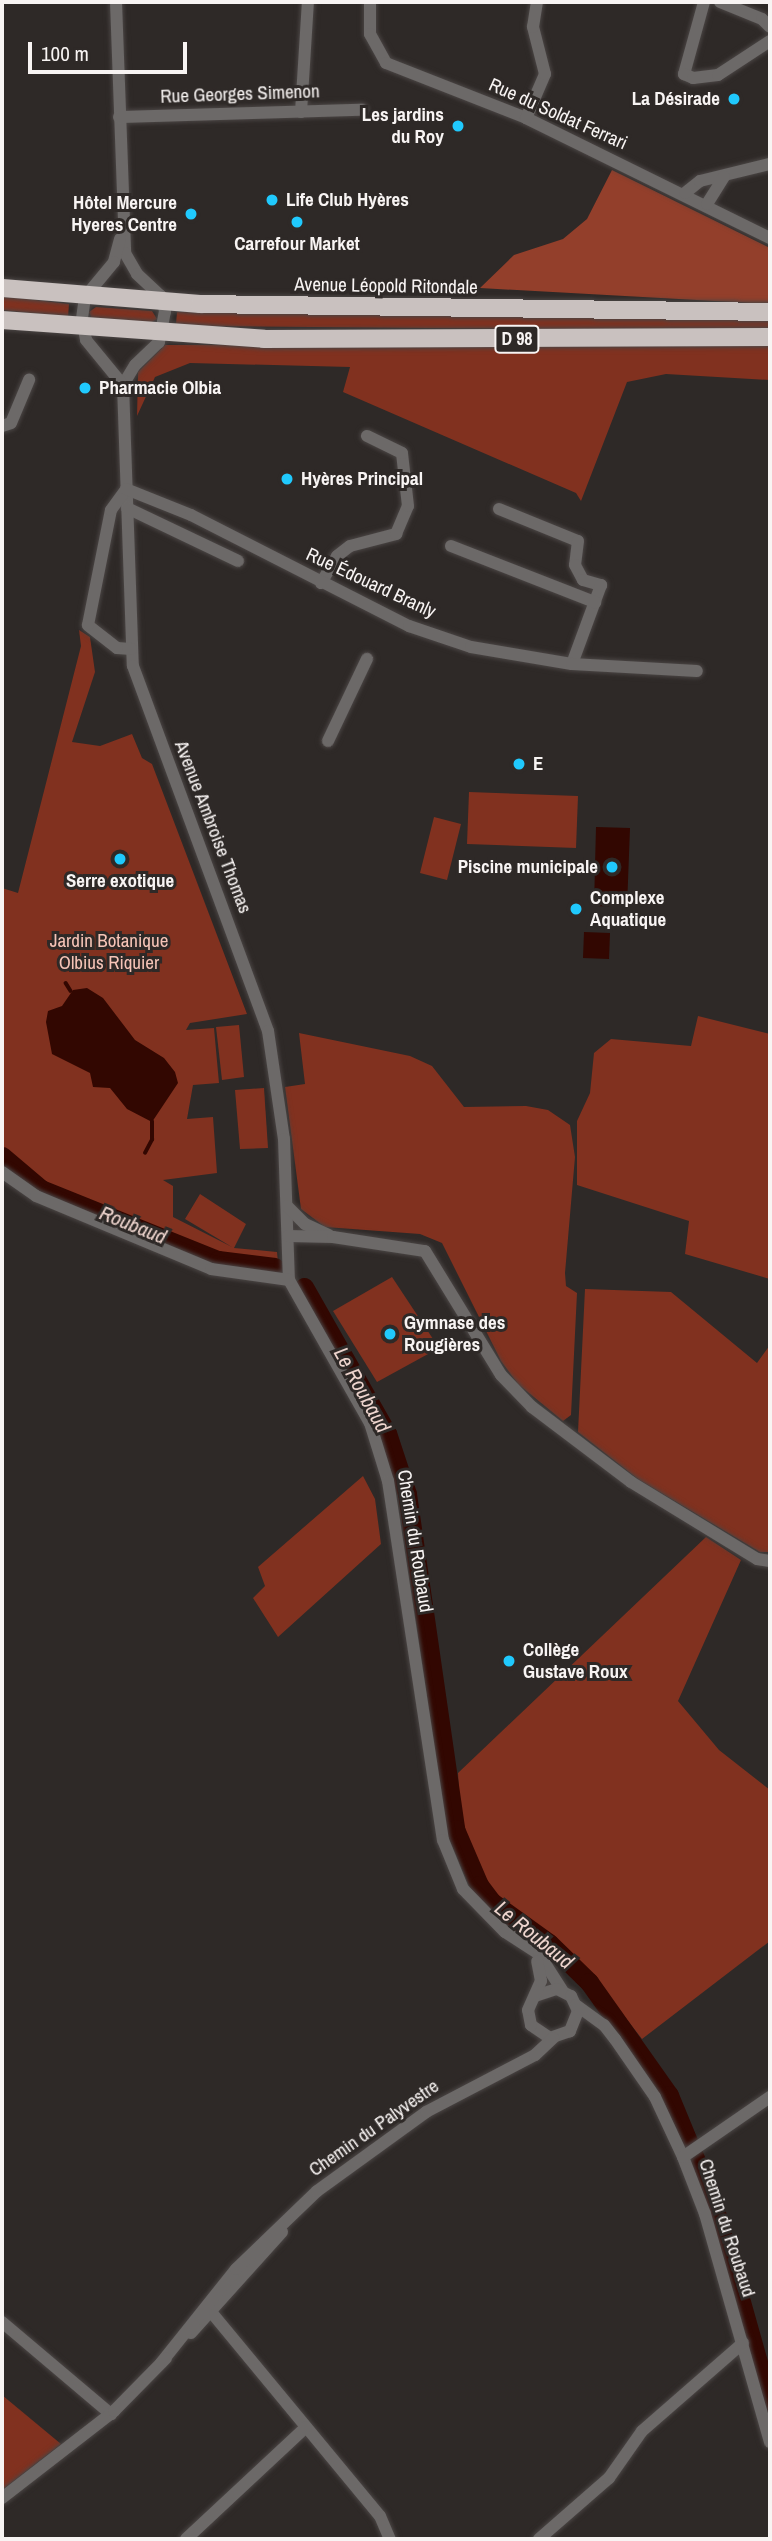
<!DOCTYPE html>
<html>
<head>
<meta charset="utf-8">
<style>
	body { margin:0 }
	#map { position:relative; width:772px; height:2541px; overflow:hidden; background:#2e2927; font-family:"Archivo Narrow",sans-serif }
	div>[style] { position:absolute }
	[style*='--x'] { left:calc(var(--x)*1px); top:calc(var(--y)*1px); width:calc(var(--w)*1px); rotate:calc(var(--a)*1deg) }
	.green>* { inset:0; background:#81311f }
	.forest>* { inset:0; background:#933f2b }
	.water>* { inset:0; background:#320701 }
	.stream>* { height:3.5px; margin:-1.75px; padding:0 1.75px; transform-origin:1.75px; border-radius:1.75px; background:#320701 }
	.river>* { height:19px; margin:-9.5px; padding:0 9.5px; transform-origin:9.5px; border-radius:9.5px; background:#320701 }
	.roads { filter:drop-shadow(0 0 2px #4a4544) drop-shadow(0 0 2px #4a4544) }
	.minor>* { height:12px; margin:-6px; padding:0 6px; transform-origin:6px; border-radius:6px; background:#6c6968 }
	.highway>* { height:18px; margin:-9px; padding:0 9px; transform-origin:9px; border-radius:9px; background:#c9c1bf }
	.dots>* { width:19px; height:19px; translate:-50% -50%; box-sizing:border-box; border:4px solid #2e2927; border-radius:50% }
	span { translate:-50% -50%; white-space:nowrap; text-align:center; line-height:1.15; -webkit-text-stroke:6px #2e2927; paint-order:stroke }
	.shield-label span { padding:2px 5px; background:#2e2927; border:2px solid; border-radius:5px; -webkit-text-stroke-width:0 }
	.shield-label { font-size:18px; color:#f8f4f3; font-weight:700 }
	.street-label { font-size:19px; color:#f8f4f3 }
	.poi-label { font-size:19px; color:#f8f4f3; font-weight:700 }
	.right { translate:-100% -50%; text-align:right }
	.left { translate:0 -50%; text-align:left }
	.park-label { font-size:19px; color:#f6c4b7 }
	.water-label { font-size:21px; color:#eed5ce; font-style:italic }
	.frame { position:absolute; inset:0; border:4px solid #f8f4f3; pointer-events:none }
	.scale { position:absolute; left:28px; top:42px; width:159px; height:32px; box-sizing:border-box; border:4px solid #f8f4f3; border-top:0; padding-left:9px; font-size:21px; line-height:24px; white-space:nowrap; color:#f8f4f3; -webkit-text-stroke:5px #2e2927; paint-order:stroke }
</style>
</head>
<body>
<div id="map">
	<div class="green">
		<i style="clip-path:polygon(2px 296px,69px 304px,68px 317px,2px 310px)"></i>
		<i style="clip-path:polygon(96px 307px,152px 311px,157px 319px,150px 323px,92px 319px,89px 312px)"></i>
		<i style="clip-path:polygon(177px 312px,770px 317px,770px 331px,200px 326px,176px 324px)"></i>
		<i style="clip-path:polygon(770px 343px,770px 380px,666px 374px,627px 382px,581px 501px,576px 493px,343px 392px,350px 367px,190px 363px,155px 377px,137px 416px,138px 372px,165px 345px)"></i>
		<i style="clip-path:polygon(79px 630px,90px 637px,95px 672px,72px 742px,100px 746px,132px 734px,142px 758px,152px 764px,247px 1014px,190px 1023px,186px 1030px,214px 1028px,219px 1083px,193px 1085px,187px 1119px,213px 1117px,217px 1173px,163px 1180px,173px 1186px,173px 1217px,232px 1247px,185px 1219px,200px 1194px,246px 1224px,234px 1248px,277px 1252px,278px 1262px,211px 1250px,39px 1179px,2px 1147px,2px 888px,18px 893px,81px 646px)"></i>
		<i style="clip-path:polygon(469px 792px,578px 796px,576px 848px,467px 844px)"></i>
		<i style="clip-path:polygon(434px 817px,461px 824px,447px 880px,420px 873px)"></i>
		<i style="clip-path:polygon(698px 1016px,770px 1034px,770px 1279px,685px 1254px,689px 1221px,577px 1185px,577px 1121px,590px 1093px,594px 1053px,611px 1039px,691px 1046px)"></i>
		<i style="clip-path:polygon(239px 1025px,244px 1077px,222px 1080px,216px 1027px)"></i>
		<i style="clip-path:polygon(299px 1033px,410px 1056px,432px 1066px,464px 1107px,526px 1106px,548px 1110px,570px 1125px,575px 1157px,565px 1273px,566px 1286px,577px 1293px,571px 1415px,563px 1421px,518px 1384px,501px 1361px,442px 1243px,420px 1234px,325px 1227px,301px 1209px,285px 1087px,305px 1084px)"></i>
		<i style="clip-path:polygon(264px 1088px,268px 1148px,240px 1149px,235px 1090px)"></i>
		<i style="clip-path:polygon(392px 1277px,439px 1348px,377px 1382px,333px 1311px)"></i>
		<i style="clip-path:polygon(585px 1289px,671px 1292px,757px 1363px,770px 1345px,770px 1552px,760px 1552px,638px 1479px,578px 1432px)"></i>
		<i style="clip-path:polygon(363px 1476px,375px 1499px,381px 1544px,278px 1637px,253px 1598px,265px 1586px,258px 1567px)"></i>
		<i style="clip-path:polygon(706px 1537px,741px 1560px,678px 1701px,719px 1750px,770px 1790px,770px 1941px,642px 2039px,590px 1972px,499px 1902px,485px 1883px,461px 1828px,458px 1773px)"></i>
		<i style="clip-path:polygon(2px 2395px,61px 2444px,2px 2490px)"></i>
	</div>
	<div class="forest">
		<i style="clip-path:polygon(612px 170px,770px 248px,770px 304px,480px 288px,514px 255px,563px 239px,587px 219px)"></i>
	</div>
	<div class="water">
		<i style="clip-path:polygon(596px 827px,630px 828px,627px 907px,594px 906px)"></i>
		<i style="clip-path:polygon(584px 932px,610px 933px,609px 959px,583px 958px)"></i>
		<i style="clip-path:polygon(87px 988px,103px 998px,135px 1040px,164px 1058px,175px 1072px,178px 1083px,152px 1122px,127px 1109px,110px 1088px,93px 1087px,90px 1073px,52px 1054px,46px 1022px,48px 1011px,62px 1006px,73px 990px)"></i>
	</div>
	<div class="stream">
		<i style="--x:66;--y:983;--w:9;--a:58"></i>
		<i style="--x:145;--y:1153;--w:15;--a:-62"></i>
		<i style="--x:152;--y:1140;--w:18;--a:-90"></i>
	</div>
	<div class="river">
		<i style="--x:2;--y:1156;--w:51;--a:40.2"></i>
		<i style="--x:41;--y:1189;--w:191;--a:21.9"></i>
		<i style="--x:218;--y:1260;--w:57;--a:7"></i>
		<i style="--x:304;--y:1287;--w:168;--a:60.4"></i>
		<i style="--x:387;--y:1433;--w:64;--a:71.8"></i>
		<i style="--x:407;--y:1494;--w:338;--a:81.8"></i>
		<i style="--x:455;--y:1829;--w:61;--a:66.8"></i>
		<i style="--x:479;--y:1885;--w:21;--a:53"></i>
		<i style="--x:492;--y:1902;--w:70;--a:35.7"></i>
		<i style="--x:549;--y:1943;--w:56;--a:44.3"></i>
		<i style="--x:589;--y:1982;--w:138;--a:54.7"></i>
		<i style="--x:669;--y:2095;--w:116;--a:67.6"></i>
		<i style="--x:713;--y:2202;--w:211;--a:74.3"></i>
	</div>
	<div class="roads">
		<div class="minor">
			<i style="--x:116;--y:2;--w:251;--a:87.9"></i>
			<i style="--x:125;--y:253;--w:24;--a:60"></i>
			<i style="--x:137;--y:274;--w:33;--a:43"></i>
			<i style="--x:161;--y:296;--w:16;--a:75"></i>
			<i style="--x:165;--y:311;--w:32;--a:101"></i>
			<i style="--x:159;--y:342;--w:33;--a:136"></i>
			<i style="--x:135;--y:365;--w:23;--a:121"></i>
			<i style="--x:123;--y:385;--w:281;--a:88"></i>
			<i style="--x:133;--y:666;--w:389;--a:69.7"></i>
			<i style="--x:268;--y:1031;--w:109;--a:81.6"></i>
			<i style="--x:284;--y:1139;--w:141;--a:88"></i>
			<i style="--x:289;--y:1280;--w:164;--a:60.5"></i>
			<i style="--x:370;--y:1423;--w:61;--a:72.8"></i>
			<i style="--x:388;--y:1481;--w:363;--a:81.3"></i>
			<i style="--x:443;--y:1840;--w:53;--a:67.8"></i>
			<i style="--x:463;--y:1889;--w:60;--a:45.7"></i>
			<i style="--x:505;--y:1932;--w:40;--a:32.9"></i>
			<i style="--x:539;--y:1954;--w:43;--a:57.4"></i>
			<i style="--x:370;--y:2;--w:32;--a:90"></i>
			<i style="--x:370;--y:34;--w:33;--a:61"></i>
			<i style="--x:386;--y:63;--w:150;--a:21.4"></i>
			<i style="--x:526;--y:118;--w:272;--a:26.2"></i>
			<i style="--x:704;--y:2;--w:75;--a:105.5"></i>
			<i style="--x:684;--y:74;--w:10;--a:24"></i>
			<i style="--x:693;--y:78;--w:25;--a:-7"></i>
			<i style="--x:718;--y:75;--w:62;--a:-33.2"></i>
			<i style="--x:720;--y:2;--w:45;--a:22"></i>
			<i style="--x:762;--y:19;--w:11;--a:45"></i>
			<i style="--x:301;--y:112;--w:110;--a:-86.4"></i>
			<i style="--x:119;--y:117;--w:243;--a:-1.7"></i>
			<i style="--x:526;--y:118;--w:48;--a:-66.6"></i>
			<i style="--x:545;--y:74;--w:49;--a:-104.3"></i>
			<i style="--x:533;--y:27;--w:25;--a:-81"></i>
			<i style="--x:685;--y:193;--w:19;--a:-39"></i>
			<i style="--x:700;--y:181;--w:72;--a:-13.7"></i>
			<i style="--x:707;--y:204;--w:32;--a:-58"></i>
			<i style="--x:120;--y:239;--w:24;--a:105"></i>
			<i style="--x:114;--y:262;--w:45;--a:129.6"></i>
			<i style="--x:85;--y:297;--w:22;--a:98"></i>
			<i style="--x:82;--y:319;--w:21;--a:79"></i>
			<i style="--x:86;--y:340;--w:58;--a:50.6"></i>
			<i style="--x:2;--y:426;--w:9;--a:-18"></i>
			<i style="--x:11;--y:423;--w:47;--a:-67.3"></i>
			<i style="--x:127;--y:508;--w:123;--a:25.5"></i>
			<i style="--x:499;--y:509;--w:85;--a:22.1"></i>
			<i style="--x:578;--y:541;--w:24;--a:97"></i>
			<i style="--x:575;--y:565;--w:17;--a:62"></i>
			<i style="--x:583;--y:580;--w:19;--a:16"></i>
			<i style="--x:601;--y:585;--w:84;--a:110.2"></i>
			<i style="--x:451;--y:546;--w:155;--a:21.3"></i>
			<i style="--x:321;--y:583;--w:31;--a:-59"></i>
			<i style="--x:337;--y:556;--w:16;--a:-38"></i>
			<i style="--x:350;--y:546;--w:48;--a:-14.6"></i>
			<i style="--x:396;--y:534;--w:30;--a:-67"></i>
			<i style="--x:408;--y:506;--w:53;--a:-96.5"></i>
			<i style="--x:402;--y:453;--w:39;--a:-154"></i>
			<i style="--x:131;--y:649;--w:14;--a:-176"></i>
			<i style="--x:117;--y:648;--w:37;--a:-142"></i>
			<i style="--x:88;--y:625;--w:117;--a:-78.7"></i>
			<i style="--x:111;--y:510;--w:26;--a:-54"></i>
			<i style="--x:126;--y:489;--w:70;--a:21.8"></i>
			<i style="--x:191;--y:515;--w:245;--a:27"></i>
			<i style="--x:409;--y:626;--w:65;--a:18.7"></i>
			<i style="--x:471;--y:647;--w:102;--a:9.6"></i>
			<i style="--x:572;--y:664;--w:125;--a:3.2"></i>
			<i style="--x:328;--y:741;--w:91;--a:-64.6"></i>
			<i style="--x:2;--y:1172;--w:42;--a:35.2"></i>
			<i style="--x:36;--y:1196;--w:190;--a:22.6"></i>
			<i style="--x:211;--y:1269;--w:79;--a:8"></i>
			<i style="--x:287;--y:1206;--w:25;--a:45"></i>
			<i style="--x:305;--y:1224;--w:26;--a:25"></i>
			<i style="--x:288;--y:1236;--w:45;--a:1.3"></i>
			<i style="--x:333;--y:1237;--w:93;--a:8.7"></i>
			<i style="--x:425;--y:1251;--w:145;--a:58.5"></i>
			<i style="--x:501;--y:1375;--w:45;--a:45.9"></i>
			<i style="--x:532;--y:1407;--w:124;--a:37.1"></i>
			<i style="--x:631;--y:1482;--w:148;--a:31.4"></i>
			<i style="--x:757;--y:1559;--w:13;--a:9"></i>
			<i style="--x:535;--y:1996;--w:23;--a:-18"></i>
			<i style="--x:557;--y:1989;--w:16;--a:27"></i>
			<i style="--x:571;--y:1996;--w:17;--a:65"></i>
			<i style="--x:578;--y:2011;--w:22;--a:112"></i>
			<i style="--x:570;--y:2031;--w:21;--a:161"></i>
			<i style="--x:550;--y:2038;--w:23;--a:-146"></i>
			<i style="--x:531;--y:2025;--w:15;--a:-101"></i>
			<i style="--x:528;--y:2010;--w:32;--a:-66"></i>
			<i style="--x:541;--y:1981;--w:20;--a:-101"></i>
			<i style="--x:576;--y:2005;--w:34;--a:36"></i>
			<i style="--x:604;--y:2025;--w:18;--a:52"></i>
			<i style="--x:615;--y:2039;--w:70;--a:55.4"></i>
			<i style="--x:655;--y:2097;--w:66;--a:65"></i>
			<i style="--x:683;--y:2157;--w:61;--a:68.9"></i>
			<i style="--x:705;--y:2214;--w:237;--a:74.1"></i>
			<i style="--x:683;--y:2157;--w:106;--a:-34.6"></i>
			<i style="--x:207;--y:2307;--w:271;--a:50.4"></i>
			<i style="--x:380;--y:2516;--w:25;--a:67"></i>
			<i style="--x:2;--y:2322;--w:143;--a:40.2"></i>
			<i style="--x:191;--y:2333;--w:136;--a:-48"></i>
			<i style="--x:161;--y:2363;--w:120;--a:-51.4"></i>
			<i style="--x:236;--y:2269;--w:112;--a:-43.9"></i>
			<i style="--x:317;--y:2191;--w:135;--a:-35.9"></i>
			<i style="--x:426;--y:2112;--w:123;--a:-27.6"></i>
			<i style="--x:535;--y:2055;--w:25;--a:-43"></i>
			<i style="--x:2;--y:2498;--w:142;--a:-37.8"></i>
			<i style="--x:114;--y:2411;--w:74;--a:-45.5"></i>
			<i style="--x:186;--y:2539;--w:164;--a:-43"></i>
			<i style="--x:539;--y:2539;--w:93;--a:-41.1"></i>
			<i style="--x:609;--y:2478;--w:57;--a:-54.9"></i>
			<i style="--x:642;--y:2431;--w:134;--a:-41.1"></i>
		</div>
		<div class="highway">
			<i style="--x:2;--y:288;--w:199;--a:4.6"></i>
			<i style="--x:200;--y:304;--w:570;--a:0.8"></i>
			<i style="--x:2;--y:320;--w:263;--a:4.1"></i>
			<i style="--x:264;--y:339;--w:506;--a:-0.23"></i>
		</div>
	</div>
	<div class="dots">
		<i style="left:734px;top:99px;background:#20c9fd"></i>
		<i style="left:458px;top:126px;background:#20c9fd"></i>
		<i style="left:272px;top:200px;background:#20c9fd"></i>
		<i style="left:191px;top:214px;background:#20c9fd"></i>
		<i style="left:297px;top:222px;background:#20c9fd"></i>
		<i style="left:85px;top:388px;background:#20c9fd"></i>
		<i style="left:287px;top:479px;background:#20c9fd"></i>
		<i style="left:519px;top:764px;background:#20c9fd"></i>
		<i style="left:120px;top:859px;background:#20c9fd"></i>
		<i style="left:612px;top:867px;background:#20c9fd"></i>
		<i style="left:576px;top:909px;background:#20c9fd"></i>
		<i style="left:390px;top:1334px;background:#20c9fd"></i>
		<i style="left:509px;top:1661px;background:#20c9fd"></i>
	</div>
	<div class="shield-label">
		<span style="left:517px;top:339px">D 98</span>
	</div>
	<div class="street-label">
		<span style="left:240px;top:94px;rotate:-2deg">Rue Georges Simenon</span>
		<span style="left:558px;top:114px;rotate:24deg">Rue du Soldat Ferrari</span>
		<span style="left:386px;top:286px;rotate:1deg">Avenue Léopold Ritondale</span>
		<span style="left:371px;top:583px;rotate:25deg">Rue Édouard Branly</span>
		<span style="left:213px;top:827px;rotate:69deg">Avenue Ambroise Thomas</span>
		<span style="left:415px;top:1541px;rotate:81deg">Chemin du Roubaud</span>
		<span style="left:374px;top:2128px;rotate:-35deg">Chemin du Palyvestre</span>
		<span style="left:727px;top:2228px;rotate:72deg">Chemin du Roubaud</span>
	</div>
	<div class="poi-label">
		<span class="right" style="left:720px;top:99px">La Désirade</span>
		<span class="right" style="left:444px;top:126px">Les jardins<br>du Roy</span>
		<span class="left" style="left:286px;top:200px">Life Club Hyères</span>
		<span class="right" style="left:177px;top:214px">Hôtel Mercure<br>Hyeres Centre</span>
		<span style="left:297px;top:244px">Carrefour Market</span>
		<span class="left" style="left:99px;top:388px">Pharmacie Olbia</span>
		<span class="left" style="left:301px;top:479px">Hyères Principal</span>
		<span class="left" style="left:533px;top:764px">E</span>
		<span class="right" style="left:598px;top:867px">Piscine municipale</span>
		<span style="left:120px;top:881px">Serre exotique</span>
		<span class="left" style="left:590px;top:909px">Complexe<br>Aquatique</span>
		<span class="left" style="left:404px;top:1334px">Gymnase des<br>Rougières</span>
		<span class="left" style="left:523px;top:1661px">Collège<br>Gustave Roux</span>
	</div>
	<div class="park-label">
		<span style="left:109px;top:952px">Jardin Botanique<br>Olbius Riquier</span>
	</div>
	<div class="water-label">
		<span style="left:133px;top:1225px;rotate:22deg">Roubaud</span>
		<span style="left:362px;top:1390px;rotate:61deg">Le Roubaud</span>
		<span style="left:534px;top:1935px;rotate:39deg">Le Roubaud</span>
	</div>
	<div class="frame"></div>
	<div class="scale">100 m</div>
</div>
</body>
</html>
